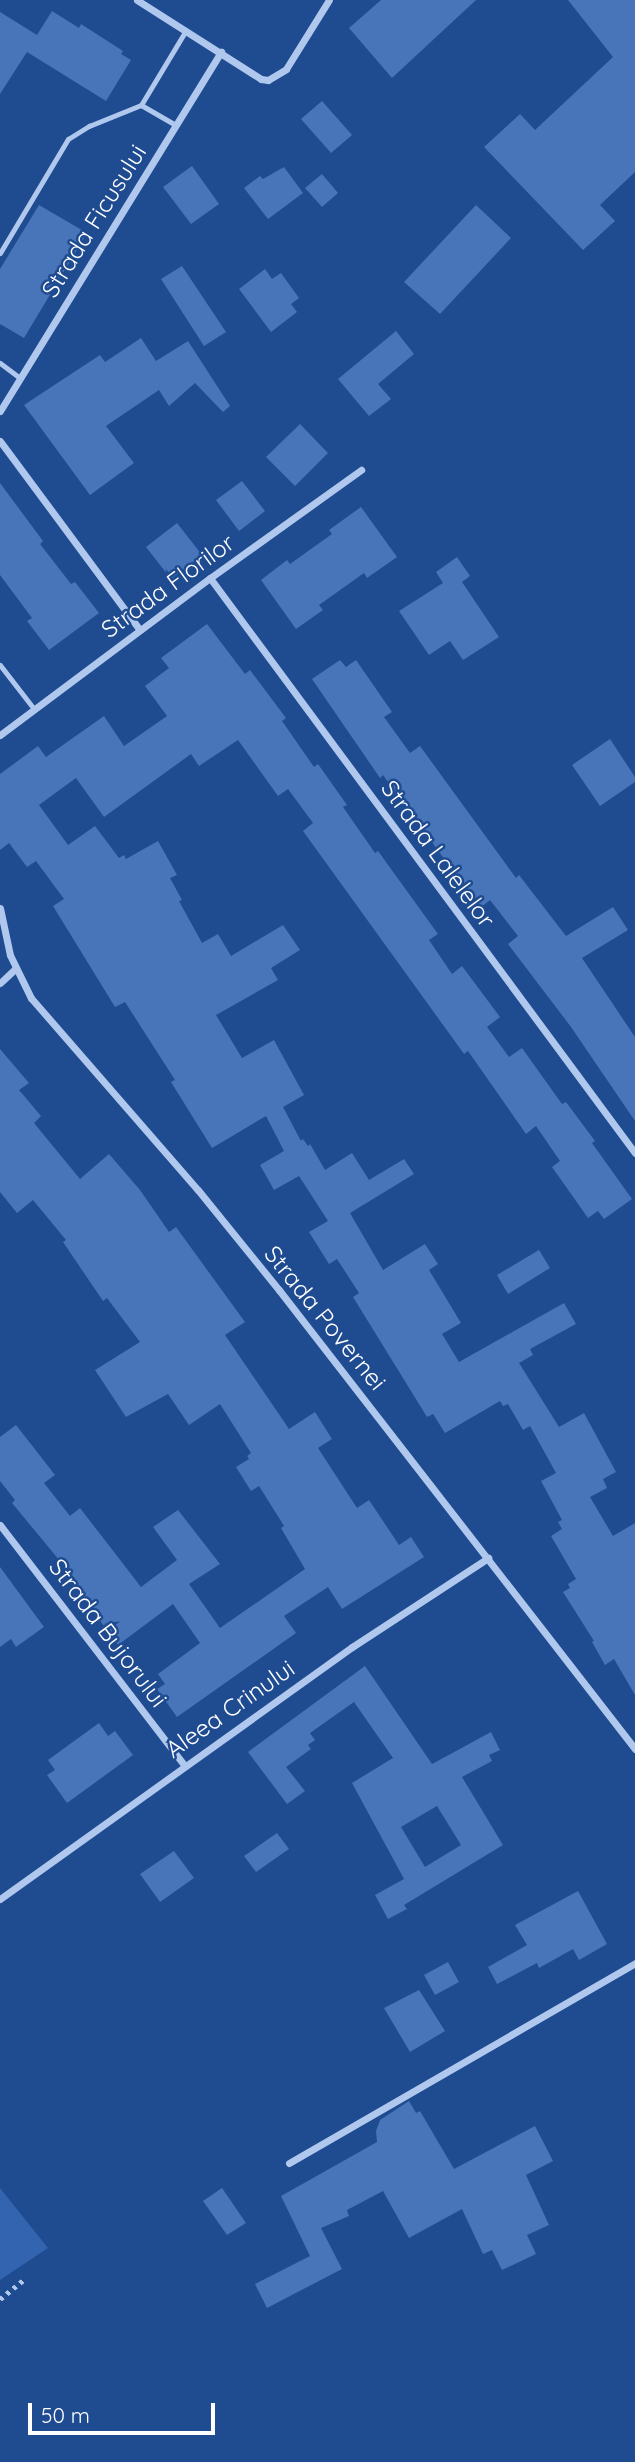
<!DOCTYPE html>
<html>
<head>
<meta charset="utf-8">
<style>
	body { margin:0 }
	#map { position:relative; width:635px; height:2462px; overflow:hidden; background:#1f4b91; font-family:Quicksand,sans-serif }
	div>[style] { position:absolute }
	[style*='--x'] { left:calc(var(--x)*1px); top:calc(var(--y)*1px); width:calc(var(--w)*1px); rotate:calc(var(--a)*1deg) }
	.green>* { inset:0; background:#3364af }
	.building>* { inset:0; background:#4874b9 }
	.path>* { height:4.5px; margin-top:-2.25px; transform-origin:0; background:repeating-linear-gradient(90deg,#b0c8ed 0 3.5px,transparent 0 8.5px) }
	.lane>* { height:5px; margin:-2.5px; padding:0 2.5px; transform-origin:2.5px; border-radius:2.5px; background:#b0c8ed }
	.street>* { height:7px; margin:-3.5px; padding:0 3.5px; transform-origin:3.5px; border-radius:3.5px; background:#b0c8ed }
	span { translate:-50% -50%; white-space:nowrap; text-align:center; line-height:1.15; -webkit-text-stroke:5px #1f4b91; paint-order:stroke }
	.street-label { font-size:24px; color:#fff }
	.scale { position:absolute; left:28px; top:2403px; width:187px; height:32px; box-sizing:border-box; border:4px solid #fff; border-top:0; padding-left:9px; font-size:21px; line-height:24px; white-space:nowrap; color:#fff; -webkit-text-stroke:5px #1f4b91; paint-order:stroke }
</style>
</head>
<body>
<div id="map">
	<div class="green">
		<i style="clip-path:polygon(0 2188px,48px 2248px,0 2280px)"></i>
	</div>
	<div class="building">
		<i style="clip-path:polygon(381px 0,476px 0,392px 78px,349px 28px)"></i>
		<i style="clip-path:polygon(568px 0,635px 0,635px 172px,600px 205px,615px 221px,583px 250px,484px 147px,520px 114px,535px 130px,613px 57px)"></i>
		<i style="clip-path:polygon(52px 11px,79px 28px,81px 24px,123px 51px,121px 54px,131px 60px,106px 101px,27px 52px,0 94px,0 12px,37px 35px)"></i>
		<i style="clip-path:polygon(322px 101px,352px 135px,331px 153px,301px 119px)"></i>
		<i style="clip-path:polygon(192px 166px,219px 204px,191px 224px,163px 187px)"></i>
		<i style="clip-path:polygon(284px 167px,303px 193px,268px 219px,244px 188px,260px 176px,263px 179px)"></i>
		<i style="clip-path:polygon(322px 174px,338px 193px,322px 207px,305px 188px)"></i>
		<i style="clip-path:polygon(39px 205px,87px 233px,24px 338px,0 324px,0 269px)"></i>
		<i style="clip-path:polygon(476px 205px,511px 238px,440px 314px,404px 282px)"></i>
		<i style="clip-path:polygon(182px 266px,226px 332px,204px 346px,161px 279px)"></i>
		<i style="clip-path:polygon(265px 269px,272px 279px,281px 273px,299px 298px,291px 304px,297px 312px,271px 332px,239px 289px)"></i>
		<i style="clip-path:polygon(396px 331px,414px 354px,378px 384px,391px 399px,369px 416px,338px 379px)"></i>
		<i style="clip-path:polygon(141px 338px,156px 361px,188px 341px,230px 406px,223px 412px,195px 383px,169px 406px,159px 390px,106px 426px,134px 463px,90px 495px,24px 405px,100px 355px,105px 362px)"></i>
		<i style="clip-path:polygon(300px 424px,328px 453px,295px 486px,266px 457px)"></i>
		<i style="clip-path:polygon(242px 481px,265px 511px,239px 531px,216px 500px)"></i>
		<i style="clip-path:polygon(0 483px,43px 541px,40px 544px,71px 584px,75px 582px,99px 613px,49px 650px,27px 621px,32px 618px,0 575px)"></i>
		<i style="clip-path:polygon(361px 507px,397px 557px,367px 578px,364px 573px,319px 605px,323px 610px,296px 629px,261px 580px,287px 560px,290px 564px,332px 534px,329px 530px)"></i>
		<i style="clip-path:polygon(177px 523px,202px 555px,171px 579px,146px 547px)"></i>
		<i style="clip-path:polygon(457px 557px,470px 576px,462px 582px,499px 637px,463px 660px,450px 641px,429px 655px,399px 611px,443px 583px,436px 572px)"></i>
		<i style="clip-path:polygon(207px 624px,245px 674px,250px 670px,286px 718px,282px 721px,314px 767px,318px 764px,347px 805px,343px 807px,375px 853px,378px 851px,438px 934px,429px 940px,452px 974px,462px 966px,500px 1017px,487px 1027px,509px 1057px,522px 1048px,562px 1104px,566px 1102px,595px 1141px,592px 1143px,632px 1199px,604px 1219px,598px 1211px,588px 1218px,552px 1167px,560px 1161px,536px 1126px,526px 1134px,468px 1051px,464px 1054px,303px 831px,313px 823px,288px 789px,278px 796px,238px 740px,199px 766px,191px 754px,104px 817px,76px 778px,39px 805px,68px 845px,95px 826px,119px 858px,124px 855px,126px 859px,158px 841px,177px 875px,170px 878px,182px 900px,179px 901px,202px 943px,218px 934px,231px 956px,283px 925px,300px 950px,271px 968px,278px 980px,216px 1015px,242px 1058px,274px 1040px,304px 1095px,283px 1107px,301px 1141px,303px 1139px,308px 1146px,310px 1144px,325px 1170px,352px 1153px,369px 1180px,404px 1159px,414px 1174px,350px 1213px,383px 1270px,425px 1244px,438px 1264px,429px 1270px,461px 1323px,442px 1334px,459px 1362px,564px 1303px,576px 1324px,530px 1349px,533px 1355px,519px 1363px,559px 1427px,584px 1413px,616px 1472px,603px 1479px,607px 1488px,590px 1497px,613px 1536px,635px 1523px,635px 1695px,614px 1659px,605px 1665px,592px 1642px,594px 1641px,563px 1592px,570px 1588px,568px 1584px,576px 1579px,551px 1536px,562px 1529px,558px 1522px,562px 1520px,541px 1481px,556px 1473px,530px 1426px,523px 1430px,508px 1404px,503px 1406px,500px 1401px,445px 1433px,433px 1414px,427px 1417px,353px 1297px,359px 1293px,337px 1259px,329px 1264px,309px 1232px,328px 1221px,299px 1176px,274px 1190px,260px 1165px,284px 1151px,266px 1116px,212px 1148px,171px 1082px,175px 1080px,125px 1002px,115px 1007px,53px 906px,64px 899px,36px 861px,27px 867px,9px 843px,0 850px,0 774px,38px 746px,46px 757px,104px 716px,124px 746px,167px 716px,145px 686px,169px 668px,161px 658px)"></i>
		<i style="clip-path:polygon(340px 660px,346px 667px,356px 660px,392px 712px,384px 717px,410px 753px,420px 746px,516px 878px,519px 875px,566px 936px,613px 907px,628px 930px,582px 958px,635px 1037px,635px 1121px,571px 1027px,508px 944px,518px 936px,490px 900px,480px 908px,383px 775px,380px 778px,312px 679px)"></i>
		<i style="clip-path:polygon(610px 739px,635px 777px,635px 782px,600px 806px,572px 765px)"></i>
		<i style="clip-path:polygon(0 1049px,29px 1083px,19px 1090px,41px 1116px,34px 1123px,80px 1179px,109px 1154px,140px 1190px,169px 1232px,176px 1227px,245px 1322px,225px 1335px,289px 1429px,315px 1412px,332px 1439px,318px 1448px,357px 1508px,369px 1500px,399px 1545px,411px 1537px,424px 1557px,342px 1609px,328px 1587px,284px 1616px,296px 1633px,177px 1717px,157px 1689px,165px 1684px,158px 1674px,200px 1643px,173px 1604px,118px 1645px,75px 1587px,79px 1584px,12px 1503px,15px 1500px,0 1481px,0 1437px,16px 1425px,55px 1475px,44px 1483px,70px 1516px,80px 1508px,141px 1587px,177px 1560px,153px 1527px,178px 1510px,220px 1564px,189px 1584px,220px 1628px,305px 1569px,281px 1528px,284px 1526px,259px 1486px,251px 1491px,236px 1467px,249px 1459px,247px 1456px,251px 1453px,220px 1404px,189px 1425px,168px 1394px,126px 1417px,95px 1370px,140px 1342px,107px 1298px,103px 1301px,63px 1242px,66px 1240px,33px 1200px,17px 1213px,0 1192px)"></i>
		<i style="clip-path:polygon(539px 1250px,550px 1268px,508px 1294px,497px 1275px)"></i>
		<i style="clip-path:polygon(0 1567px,44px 1627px,16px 1647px,11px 1639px,0 1647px)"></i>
		<i style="clip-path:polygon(evenodd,365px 1666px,432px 1764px,491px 1732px,500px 1750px,489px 1755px,492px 1761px,462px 1777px,503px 1845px,404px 1905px,407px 1909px,388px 1919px,375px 1895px,404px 1879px,352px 1783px,393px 1758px,354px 1702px,310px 1733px,315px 1740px,308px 1745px,311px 1749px,286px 1767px,305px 1791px,287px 1804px,248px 1752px,365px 1666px,437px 1806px,461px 1845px,425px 1867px,401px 1827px,437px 1806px)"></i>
		<i style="clip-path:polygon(99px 1723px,108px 1736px,115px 1731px,133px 1755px,67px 1803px,47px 1775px,55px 1770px,48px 1760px)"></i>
		<i style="clip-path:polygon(277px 1833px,289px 1849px,256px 1872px,244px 1856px)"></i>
		<i style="clip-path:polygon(174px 1851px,194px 1878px,160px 1902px,140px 1874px)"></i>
		<i style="clip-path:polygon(578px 1891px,607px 1944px,579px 1960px,573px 1949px,539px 1968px,537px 1963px,497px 1984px,488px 1967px,527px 1945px,515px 1925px)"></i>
		<i style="clip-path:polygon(448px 1962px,459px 1982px,435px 1995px,424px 1975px)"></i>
		<i style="clip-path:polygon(419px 1990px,445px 2031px,410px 2052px,384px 2008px)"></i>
		<i style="clip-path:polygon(409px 2101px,416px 2113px,420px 2111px,454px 2169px,535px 2126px,553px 2161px,526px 2175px,549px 2225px,527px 2235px,536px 2254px,502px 2270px,492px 2250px,483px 2254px,462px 2209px,409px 2238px,383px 2191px,347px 2210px,349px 2216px,321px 2228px,342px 2269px,267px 2308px,255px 2284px,310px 2256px,281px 2196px,377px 2142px,376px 2131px,380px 2120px)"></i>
		<i style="clip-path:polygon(222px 2188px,246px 2223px,227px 2235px,203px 2201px)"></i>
	</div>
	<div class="path">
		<i style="--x:0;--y:2299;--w:32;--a:-39"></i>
	</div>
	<div class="lane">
		<i style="--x:141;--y:105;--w:87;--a:-59"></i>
		<i style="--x:0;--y:253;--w:133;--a:-59.2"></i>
		<i style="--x:68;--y:139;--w:25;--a:-32"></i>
		<i style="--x:89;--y:126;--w:56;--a:-22"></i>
		<i style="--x:141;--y:105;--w:39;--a:30"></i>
		<i style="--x:0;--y:363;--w:25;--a:37"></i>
		<i style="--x:0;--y:665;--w:56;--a:52.3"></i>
	</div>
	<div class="street">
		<i style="--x:137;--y:0;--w:147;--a:32.5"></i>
		<i style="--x:261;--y:79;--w:7;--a:8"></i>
		<i style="--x:268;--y:80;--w:21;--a:-31"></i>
		<i style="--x:286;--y:69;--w:81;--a:-58.1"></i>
		<i style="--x:0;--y:411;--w:422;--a:-58.4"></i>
		<i style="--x:0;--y:441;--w:235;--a:53.5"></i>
		<i style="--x:210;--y:578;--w:715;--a:53.53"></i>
		<i style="--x:0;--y:735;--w:262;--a:-36.8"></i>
		<i style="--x:210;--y:578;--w:186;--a:-35.6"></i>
		<i style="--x:0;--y:908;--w:48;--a:78"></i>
		<i style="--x:10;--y:955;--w:48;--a:64"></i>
		<i style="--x:31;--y:998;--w:254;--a:49"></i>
		<i style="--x:198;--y:1190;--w:129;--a:51"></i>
		<i style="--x:279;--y:1290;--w:581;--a:52.2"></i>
		<i style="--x:0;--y:983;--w:21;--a:-43"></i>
		<i style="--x:0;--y:1525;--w:302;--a:52.5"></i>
		<i style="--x:0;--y:1899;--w:433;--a:-35.6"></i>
		<i style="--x:352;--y:1647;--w:163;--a:-33.2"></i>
		<i style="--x:289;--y:2163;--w:400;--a:-30"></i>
	</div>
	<div class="street-label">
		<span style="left:94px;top:221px;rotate:-58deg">Strada Ficusului</span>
		<span style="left:168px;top:586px;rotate:-36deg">Strada Florilor</span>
		<span style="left:438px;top:854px;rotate:54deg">Strada Lalelelor</span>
		<span style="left:325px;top:1318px;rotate:51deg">Strada Povernei</span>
		<span style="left:108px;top:1633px;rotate:53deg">Strada Bujorului</span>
		<span style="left:230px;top:1709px;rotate:-35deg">Aleea Crinului</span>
	</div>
	<div class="scale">50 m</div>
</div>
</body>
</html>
